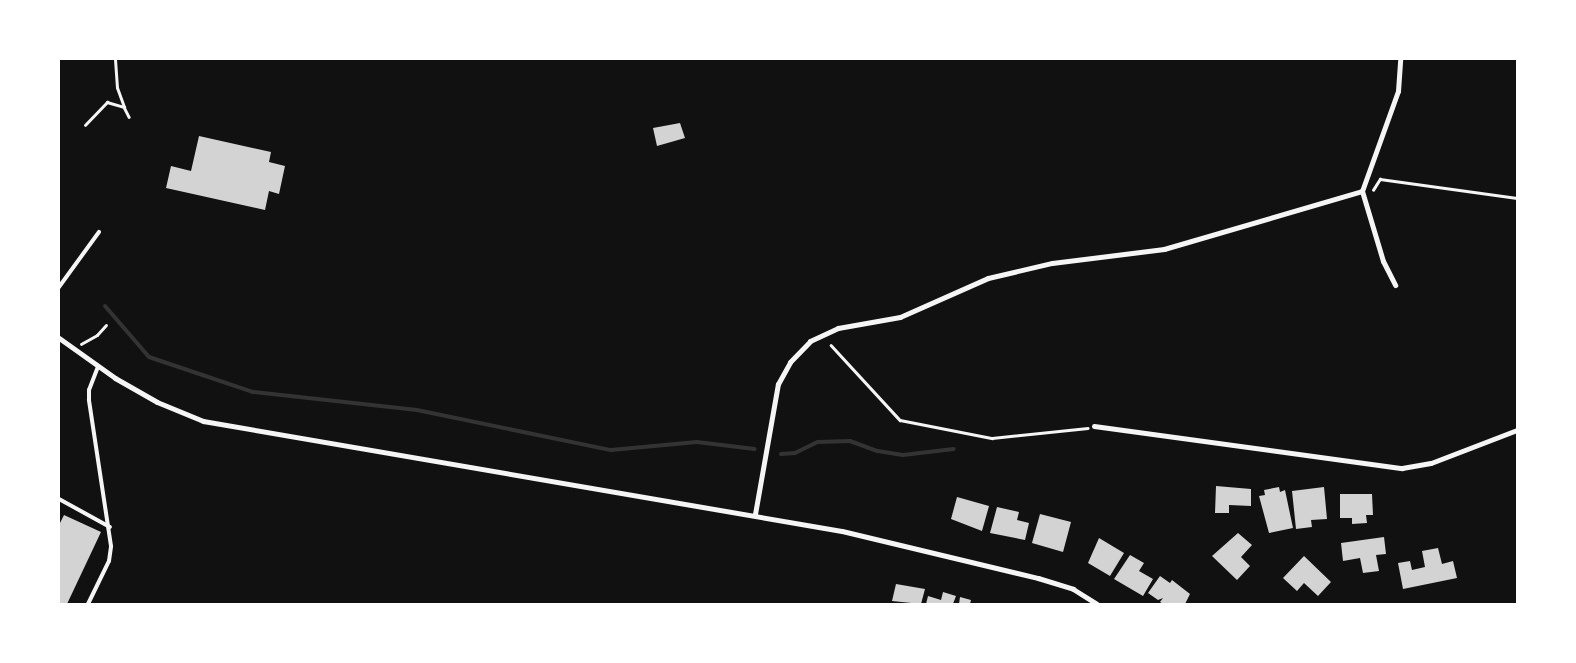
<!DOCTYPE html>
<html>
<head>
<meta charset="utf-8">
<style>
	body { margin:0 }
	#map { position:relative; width:1576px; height:663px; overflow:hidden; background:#111; font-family:Inter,sans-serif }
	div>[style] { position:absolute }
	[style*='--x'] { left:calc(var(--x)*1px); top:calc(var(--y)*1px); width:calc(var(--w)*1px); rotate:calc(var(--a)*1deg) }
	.stream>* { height:4px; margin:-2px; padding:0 2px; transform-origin:2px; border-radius:2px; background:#333 }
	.building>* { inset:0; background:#d3d3d3 }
	.path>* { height:2.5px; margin:-1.25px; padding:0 1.25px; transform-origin:1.25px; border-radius:1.25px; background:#f5f5f5 }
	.service>* { height:4px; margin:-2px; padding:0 2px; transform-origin:2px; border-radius:2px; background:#f5f5f5 }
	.minor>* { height:5px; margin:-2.5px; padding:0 2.5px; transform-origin:2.5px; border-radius:2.5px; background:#f5f5f5 }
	span { translate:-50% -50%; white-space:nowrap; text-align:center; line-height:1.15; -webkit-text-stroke:5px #fff; paint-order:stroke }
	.frame { position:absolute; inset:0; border:60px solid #fff; pointer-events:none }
</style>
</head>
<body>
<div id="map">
	<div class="stream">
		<i style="--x:105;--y:306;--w:67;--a:49.2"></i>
		<i style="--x:149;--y:357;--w:110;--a:18.6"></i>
		<i style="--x:253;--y:392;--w:165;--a:6.3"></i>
		<i style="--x:417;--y:410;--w:198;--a:11.7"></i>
		<i style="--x:611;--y:450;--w:86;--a:-5.3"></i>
		<i style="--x:697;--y:442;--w:58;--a:6.9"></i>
		<i style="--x:781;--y:454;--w:14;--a:-4"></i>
		<i style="--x:795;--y:453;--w:25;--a:-26"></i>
		<i style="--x:818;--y:442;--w:32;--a:-2"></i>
		<i style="--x:850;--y:441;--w:30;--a:20"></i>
		<i style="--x:878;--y:451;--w:25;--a:9"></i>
		<i style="--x:903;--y:455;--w:51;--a:-6.7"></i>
	</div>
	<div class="building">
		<i style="clip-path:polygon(680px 123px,685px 138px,657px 146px,653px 128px)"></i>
		<i style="clip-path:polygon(199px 136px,271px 152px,269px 162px,285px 166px,279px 194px,269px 191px,265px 210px,166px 188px,171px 166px,191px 171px)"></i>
		<i style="clip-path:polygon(1216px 486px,1251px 489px,1251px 506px,1229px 505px,1229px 513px,1215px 513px)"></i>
		<i style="clip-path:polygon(1279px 487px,1280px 492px,1285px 490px,1293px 528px,1269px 533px,1259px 496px,1265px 495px,1264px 490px)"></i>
		<i style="clip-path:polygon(1324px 487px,1327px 519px,1311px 520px,1312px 527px,1296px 529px,1292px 491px)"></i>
		<i style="clip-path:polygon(1340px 494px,1372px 494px,1373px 515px,1366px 515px,1367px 523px,1352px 524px,1352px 518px,1340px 518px)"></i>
		<i style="clip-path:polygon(957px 497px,989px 506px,982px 531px,951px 519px)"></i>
		<i style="clip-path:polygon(997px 507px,1019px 512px,1017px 520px,1029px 523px,1025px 540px,990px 533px)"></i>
		<i style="clip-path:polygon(1040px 514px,1071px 522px,1063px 552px,1032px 543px)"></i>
		<i style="clip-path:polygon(64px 515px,101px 532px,67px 604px,59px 604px,59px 525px)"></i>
		<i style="clip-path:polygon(1238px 533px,1252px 545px,1241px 557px,1250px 566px,1237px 580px,1212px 556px)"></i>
		<i style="clip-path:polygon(1384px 537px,1386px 554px,1376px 555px,1379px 571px,1363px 573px,1360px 558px,1343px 561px,1341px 543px)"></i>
		<i style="clip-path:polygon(1099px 538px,1124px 553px,1110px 576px,1088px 563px)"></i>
		<i style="clip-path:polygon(1438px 548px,1442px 564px,1453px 561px,1457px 578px,1403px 589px,1398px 563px,1410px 561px,1412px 570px,1425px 567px,1422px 551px)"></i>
		<i style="clip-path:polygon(1130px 555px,1144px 563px,1139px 571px,1153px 579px,1143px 596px,1114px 579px)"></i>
		<i style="clip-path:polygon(1304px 556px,1331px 582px,1318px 596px,1304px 583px,1297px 591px,1283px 578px)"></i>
		<i style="clip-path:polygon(1160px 576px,1170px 583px,1172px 580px,1190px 594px,1185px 604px,1163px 604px,1160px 602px,1163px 598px,1158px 600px,1148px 593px)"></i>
		<i style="clip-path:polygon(896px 584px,925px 589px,921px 604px,892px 601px)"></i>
		<i style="clip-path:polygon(943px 592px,956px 596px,953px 604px,926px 604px,928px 596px,941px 600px)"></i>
		<i style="clip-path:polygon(960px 597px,971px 600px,970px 604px,959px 604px)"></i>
	</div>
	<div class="path">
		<i style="--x:124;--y:107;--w:11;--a:63"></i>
		<i style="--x:85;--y:125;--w:32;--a:-46"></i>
		<i style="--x:107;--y:102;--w:18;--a:16"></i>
		<i style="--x:124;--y:107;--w:20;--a:-110"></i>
		<i style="--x:117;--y:88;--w:29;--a:-94"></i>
		<i style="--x:1373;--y:190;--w:13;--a:-58"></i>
		<i style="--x:1380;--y:179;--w:138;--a:7.9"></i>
		<i style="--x:81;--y:344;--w:18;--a:-29"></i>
		<i style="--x:97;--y:335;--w:13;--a:-48"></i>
		<i style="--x:831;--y:345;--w:102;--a:47.4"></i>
		<i style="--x:900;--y:420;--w:94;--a:11.1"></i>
		<i style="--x:992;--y:438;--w:96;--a:-6"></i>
	</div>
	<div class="service">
		<i style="--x:59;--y:287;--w:68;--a:-54"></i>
		<i style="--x:59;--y:499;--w:58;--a:28.8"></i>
		<i style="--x:88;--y:604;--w:48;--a:-64"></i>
		<i style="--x:109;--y:561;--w:15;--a:-82"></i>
		<i style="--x:111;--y:546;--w:148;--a:-98.6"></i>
		<i style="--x:89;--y:400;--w:10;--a:-90"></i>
		<i style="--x:89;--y:390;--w:25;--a:-69"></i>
	</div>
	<div class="minor">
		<i style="--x:1362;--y:191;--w:73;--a:73.3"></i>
		<i style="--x:1383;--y:261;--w:27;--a:63"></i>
		<i style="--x:59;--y:338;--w:69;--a:35.5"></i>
		<i style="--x:115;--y:378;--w:48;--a:29.7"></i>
		<i style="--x:157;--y:402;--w:50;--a:22.4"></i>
		<i style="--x:203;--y:421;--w:648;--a:9.77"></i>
		<i style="--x:842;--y:531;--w:202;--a:13.5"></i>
		<i style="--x:1038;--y:578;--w:37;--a:17"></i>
		<i style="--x:1073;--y:589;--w:28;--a:32"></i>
		<i style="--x:1094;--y:426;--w:311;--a:7.8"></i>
		<i style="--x:1402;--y:468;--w:29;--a:-10"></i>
		<i style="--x:1431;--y:463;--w:92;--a:-21"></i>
		<i style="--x:755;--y:514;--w:132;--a:-80"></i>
		<i style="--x:778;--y:384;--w:25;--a:-61"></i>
		<i style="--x:790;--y:362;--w:29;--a:-46"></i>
		<i style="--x:810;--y:341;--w:31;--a:-25"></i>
		<i style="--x:838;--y:328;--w:63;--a:-10.1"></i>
		<i style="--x:900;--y:317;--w:96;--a:-23.9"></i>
		<i style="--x:988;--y:278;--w:66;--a:-13.2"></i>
		<i style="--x:1052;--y:263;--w:113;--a:-7.1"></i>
		<i style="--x:1164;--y:249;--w:206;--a:-16.3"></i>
		<i style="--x:1362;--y:191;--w:106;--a:-70.2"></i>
		<i style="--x:1398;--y:91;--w:32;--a:-86"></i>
	</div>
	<div class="frame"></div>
</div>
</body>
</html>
